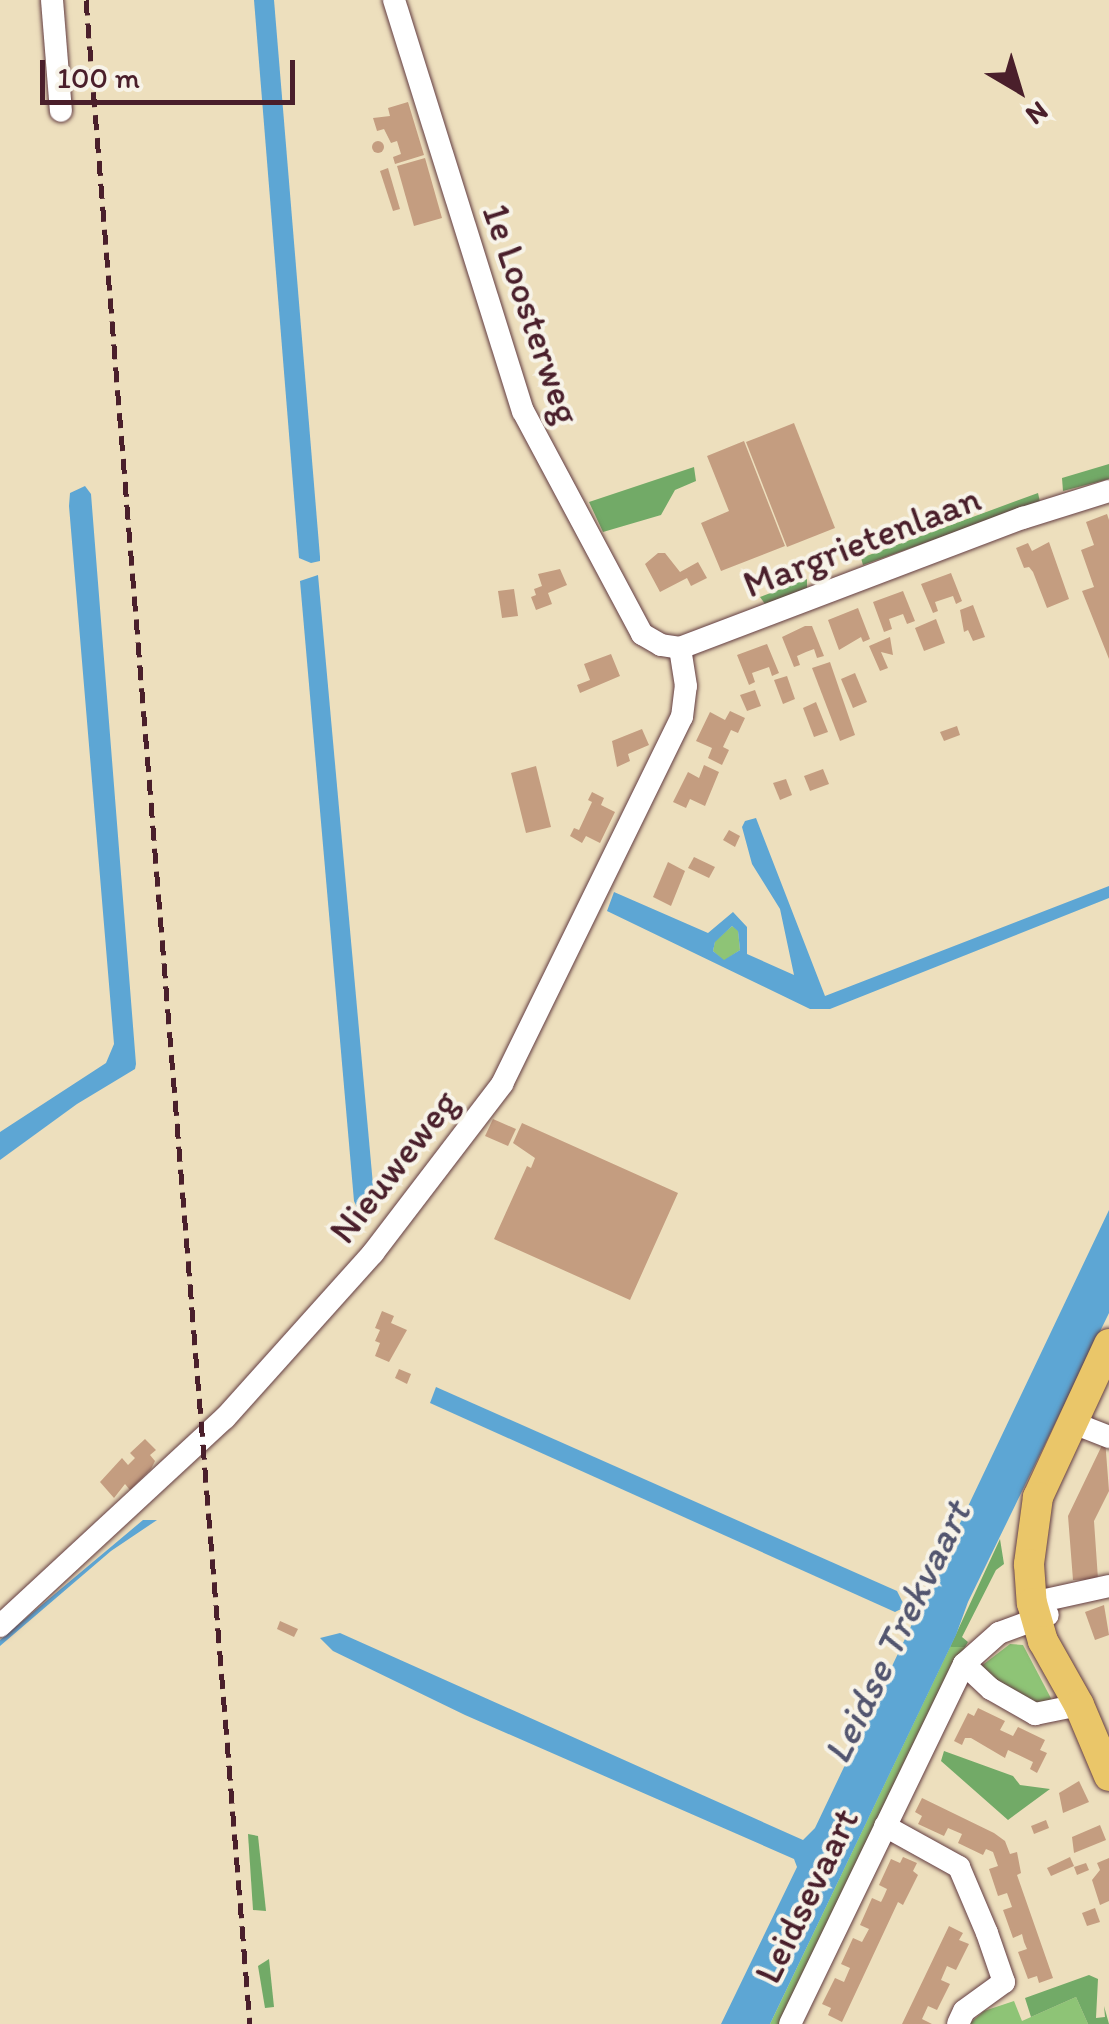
<!DOCTYPE html>
<html>
<head>
<meta charset="utf-8">
<style>
	body { margin:0 }
	#map { position:relative; width:1109px; height:2024px; overflow:hidden; background:#eddfbd; font-family:Itim,sans-serif }
	div>[style] { position:absolute }
	[style*='--x'] { left:calc(var(--x)*1px); top:calc(var(--y)*1px); width:calc(var(--w)*1px); rotate:calc(var(--a)*1deg) }
	.green>* { inset:0; background:#8ec476 }
	.forest>* { inset:0; background:#72aa67 }
	.water>* { inset:0; background:#5da6d4 }
	.building>* { inset:0; background:#c49d80 }
	.round { border-radius:50% }
	.roads { filter:drop-shadow(0 0 2px #623c41) drop-shadow(0 0 2px #623c41) }
	.minor>* { height:22px; margin:-11px; padding:0 11px; transform-origin:11px; border-radius:11px; background:#fff }
	.major>* { height:30px; margin:-15px; padding:0 15px; transform-origin:15px; border-radius:15px; background:#eac669 }
	.rail>* { height:5px; margin-top:-2.5px; transform-origin:0; background:repeating-linear-gradient(90deg,#4a1f2b 0 15px,transparent 0 23px) }
	span { translate:-50% -50%; white-space:nowrap; text-align:center; line-height:1.15; -webkit-text-stroke:8px #f7f3e8; paint-order:stroke }
	.street-label { font-size:38px; color:#4a1f2b }
	.water-label { font-size:40px; color:#52556f; font-style:italic }
	.north { position:absolute; left:969px; top:40px; width:100px; height:100px; -webkit-text-stroke:8px #f7f3e8; paint-order:stroke; rotate:142deg; font-size:28px; font-weight:700; line-height:40px; text-align:center; color:#4a1f2b }
	.north::after { content:''; display:block; margin:auto; width:35px; height:45px; background:#4a1f2b; clip-path:polygon(50% 0,100% 100%,50% 72%,0 100%) }
	.scale { position:absolute; left:40px; top:60px; width:255px; height:45px; box-sizing:border-box; border:5px solid #4a1f2b; border-top:0; padding-left:12px; font-size:30px; line-height:35px; white-space:nowrap; color:#4a1f2b; -webkit-text-stroke:8px #f7f3e8; paint-order:stroke }
</style>
</head>
<body>
<div id="map">
	<div class="green">
		<i style="clip-path:polygon(732px 926px,738px 930px,740px 950px,724px 961px,713px 951px,715px 941px)"></i>
		<i style="clip-path:polygon(1010px 1644px,1023px 1645px,1054px 1704px,1034px 1708px,980px 1667px)"></i>
		<i style="clip-path:polygon(950px 1647px,965px 1647px,781px 2024px,770px 2024px)"></i>
		<i style="clip-path:polygon(1076px 1997px,1088px 2024px,969px 2024px,984px 2011px,1014px 2001px,1022px 2021px)"></i>
	</div>
	<div class="forest">
		<i style="clip-path:polygon(1109px 464px,1109px 479px,1063px 491px,1062px 478px)"></i>
		<i style="clip-path:polygon(694px 467px,696px 481px,675px 490px,661px 515px,603px 532px,589px 502px)"></i>
		<i style="clip-path:polygon(1038px 493px,1040px 502px,863px 565px,861px 558px)"></i>
		<i style="clip-path:polygon(807px 579px,807px 589px,765px 604px,760px 597px)"></i>
		<i style="clip-path:polygon(1000px 1539px,1004px 1564px,996px 1570px,962px 1637px,968px 1642px,965px 1647px,950px 1647px)"></i>
		<i style="clip-path:polygon(944px 1751px,1013px 1776px,1020px 1785px,1050px 1789px,1008px 1820px,941px 1761px)"></i>
		<i style="clip-path:polygon(248px 1834px,258px 1836px,266px 1911px,253px 1910px)"></i>
		<i style="clip-path:polygon(269px 1959px,274px 2007px,265px 2008px,258px 1966px)"></i>
		<i style="clip-path:polygon(1089px 1975px,1098px 1979px,1096px 2018px,1105px 2017px,1104px 2006px,1109px 2024px,1088px 2024px,1076px 1997px,1031px 2017px,1025px 1998px)"></i>
	</div>
	<div class="water">
		<i style="clip-path:polygon(254px 0,274px 0,320px 557px,320px 561px,311px 563px,299px 558px)"></i>
		<i style="clip-path:polygon(85px 486px,91px 494px,136px 1064px,135px 1069px,77px 1104px,0 1160px,0 1132px,106px 1063px,114px 1044px,69px 506px,70px 493px)"></i>
		<i style="clip-path:polygon(318px 575px,375px 1207px,369px 1216px,360px 1214px,354px 1201px,300px 581px)"></i>
		<i style="clip-path:polygon(evenodd,756px 818px,825px 996px,1109px 886px,1109px 898px,830px 1009px,810px 1009px,607px 911px,614px 892px,708px 933px,733px 912px,747px 927px,747px 954px,794px 975px,780px 909px,752px 864px,742px 827px,745px 821px,756px 818px,732px 926px,738px 931px,740px 950px,724px 960px,713px 951px,715px 942px,732px 926px)"></i>
		<i style="clip-path:polygon(1109px 1210px,1109px 1313px,968px 1602px,956px 1635px,770px 2024px,721px 2024px,797px 1867px,794px 1859px,465px 1715px,333px 1651px,320px 1638px,340px 1633px,803px 1840px,815px 1828px)"></i>
		<i style="clip-path:polygon(436px 1387px,897px 1591px,905px 1607px,895px 1612px,430px 1403px)"></i>
		<i style="clip-path:polygon(143px 1520px,157px 1520px,111px 1551px,0 1646px,0 1640px)"></i>
	</div>
	<div class="building">
		<i style="clip-path:polygon(408px 102px,424px 155px,395px 164px,393px 157px,401px 154px,397px 141px,391px 143px,384px 129px,377px 131px,373px 118px,390px 116px,388px 108px)"></i>
		<i class="round" style="left:372px;top:141px;width:12px;height:12px"></i>
		<i style="clip-path:polygon(425px 158px,442px 218px,414px 226px,397px 166px)"></i>
		<i style="clip-path:polygon(388px 168px,400px 209px,393px 211px,380px 171px)"></i>
		<i style="clip-path:polygon(794px 423px,835px 528px,787px 547px,746px 442px)"></i>
		<i style="clip-path:polygon(744px 441px,785px 546px,721px 571px,701px 523px,729px 511px,707px 456px)"></i>
		<i style="clip-path:polygon(1107px 514px,1109px 520px,1109px 659px,1082px 591px,1094px 587px,1081px 550px,1094px 545px,1086px 522px)"></i>
		<i style="clip-path:polygon(1049px 542px,1069px 599px,1047px 608px,1033px 572px,1029px 567px,1024px 568px,1016px 548px,1028px 543px,1032px 551px)"></i>
		<i style="clip-path:polygon(658px 553px,665px 553px,680px 572px,698px 562px,707px 578px,691px 586px,687px 578px,660px 592px,645px 564px)"></i>
		<i style="clip-path:polygon(560px 569px,567px 585px,548px 593px,552px 604px,536px 610px,531px 597px,536px 595px,534px 589px,542px 586px,538px 574px)"></i>
		<i style="clip-path:polygon(951px 573px,962px 601px,956px 604px,953px 596px,935px 602px,938px 611px,933px 613px,921px 584px)"></i>
		<i style="clip-path:polygon(514px 589px,518px 616px,502px 618px,498px 591px)"></i>
		<i style="clip-path:polygon(903px 591px,915px 621px,907px 624px,903px 614px,889px 619px,892px 629px,884px 632px,873px 602px)"></i>
		<i style="clip-path:polygon(973px 605px,985px 637px,973px 641px,968px 630px,964px 632px,960px 610px)"></i>
		<i style="clip-path:polygon(858px 608px,870px 639px,863px 642px,861px 637px,839px 650px,828px 620px)"></i>
		<i style="clip-path:polygon(936px 619px,945px 643px,924px 651px,915px 628px)"></i>
		<i style="clip-path:polygon(805px 626px,812px 626px,824px 656px,817px 658px,814px 649px,806px 652px,797px 656px,800px 665px,794px 667px,782px 637px)"></i>
		<i style="clip-path:polygon(890px 637px,893px 655px,881px 652px,888px 668px,880px 671px,869px 646px)"></i>
		<i style="clip-path:polygon(767px 644px,779px 673px,772px 676px,769px 667px,752px 673px,755px 682px,749px 685px,737px 655px)"></i>
		<i style="clip-path:polygon(611px 654px,620px 676px,580px 693px,577px 685px,590px 680px,584px 664px)"></i>
		<i style="clip-path:polygon(830px 662px,855px 735px,840px 741px,812px 668px)"></i>
		<i style="clip-path:polygon(855px 673px,867px 702px,853px 708px,841px 679px)"></i>
		<i style="clip-path:polygon(787px 676px,795px 699px,783px 704px,774px 680px)"></i>
		<i style="clip-path:polygon(755px 690px,761px 706px,747px 711px,740px 695px)"></i>
		<i style="clip-path:polygon(816px 702px,828px 732px,814px 737px,803px 708px)"></i>
		<i style="clip-path:polygon(730px 711px,745px 718px,738px 733px,731px 730px,723px 747px,729px 750px,722px 765px,708px 758px,712px 748px,696px 741px,710px 712px,725px 720px)"></i>
		<i style="clip-path:polygon(957px 726px,960px 735px,944px 741px,940px 732px)"></i>
		<i style="clip-path:polygon(642px 729px,649px 745px,628px 754px,630px 761px,617px 767px,612px 741px)"></i>
		<i style="clip-path:polygon(704px 765px,719px 772px,705px 806px,690px 799px,686px 808px,673px 802px,688px 772px,699px 778px)"></i>
		<i style="clip-path:polygon(536px 766px,551px 827px,526px 833px,511px 773px)"></i>
		<i style="clip-path:polygon(823px 769px,829px 784px,810px 791px,804px 776px)"></i>
		<i style="clip-path:polygon(786px 779px,792px 795px,780px 800px,773px 783px)"></i>
		<i style="clip-path:polygon(592px 792px,604px 798px,601px 805px,615px 812px,600px 843px,586px 836px,582px 843px,570px 836px,574px 828px,579px 830px,592px 802px,588px 800px)"></i>
		<i style="clip-path:polygon(729px 830px,740px 836px,735px 847px,723px 840px)"></i>
		<i style="clip-path:polygon(694px 857px,715px 867px,709px 878px,688px 868px)"></i>
		<i style="clip-path:polygon(668px 862px,685px 871px,671px 906px,653px 897px)"></i>
		<i style="clip-path:polygon(493px 1119px,516px 1129px,508px 1146px,485px 1136px)"></i>
		<i style="clip-path:polygon(522px 1123px,678px 1193px,630px 1300px,494px 1239px,527px 1166px,531px 1168px,535px 1158px,513px 1143px)"></i>
		<i style="clip-path:polygon(382px 1311px,394px 1316px,391px 1323px,407px 1330px,389px 1362px,375px 1356px,380px 1343px,375px 1341px,380px 1330px,375px 1328px)"></i>
		<i style="clip-path:polygon(399px 1369px,411px 1374px,407px 1384px,395px 1378px)"></i>
		<i style="clip-path:polygon(145px 1439px,156px 1450px,150px 1455px,155px 1461px,151px 1469px,130px 1490px,125px 1484px,114px 1498px,100px 1482px,122px 1458px,128px 1465px,135px 1458px,130px 1453px)"></i>
		<i style="clip-path:polygon(1105px 1439px,1109px 1491px,1094px 1521px,1098px 1579px,1073px 1580px,1068px 1516px)"></i>
		<i style="clip-path:polygon(1104px 1605px,1109px 1635px,1095px 1640px,1085px 1612px)"></i>
		<i style="clip-path:polygon(280px 1621px,298px 1629px,294px 1637px,277px 1629px)"></i>
		<i style="clip-path:polygon(978px 1708px,1005px 1721px,1000px 1730px,1013px 1736px,1018px 1727px,1045px 1740px,1040px 1750px,1047px 1753px,1037px 1773px,1030px 1769px,1033px 1762px,1008px 1750px,1005px 1758px,971px 1738px,965px 1738px,962px 1745px,954px 1741px,968px 1713px,974px 1716px)"></i>
		<i style="clip-path:polygon(1079px 1781px,1089px 1802px,1063px 1813px,1059px 1793px)"></i>
		<i style="clip-path:polygon(922px 1798px,994px 1833px,1005px 1841px,1010px 1854px,1017px 1852px,1021px 1873px,1017px 1875px,1053px 1978px,1039px 1983px,1037px 1976px,1028px 1979px,1018px 1952px,1027px 1949px,1024px 1942px,1022px 1934px,1013px 1938px,1003px 1910px,1012px 1907px,1007px 1893px,998px 1896px,989px 1869px,998px 1866px,993px 1852px,986px 1849px,983px 1855px,958px 1843px,962px 1834px,948px 1828px,944px 1836px,918px 1824px,922px 1816px,915px 1812px)"></i>
		<i style="clip-path:polygon(1046px 1820px,1049px 1828px,1034px 1834px,1031px 1826px)"></i>
		<i style="clip-path:polygon(1100px 1825px,1106px 1840px,1074px 1853px,1072px 1837px)"></i>
		<i style="clip-path:polygon(903px 1857px,917px 1863px,913px 1871px,918px 1875px,903px 1905px,898px 1902px,842px 2022px,828px 2015px,831px 2008px,822px 2004px,835px 1978px,844px 1982px,850px 1968px,841px 1964px,853px 1938px,862px 1942px,869px 1929px,860px 1925px,872px 1898px,881px 1902px,884px 1896px,887px 1889px,879px 1885px,891px 1859px,900px 1863px)"></i>
		<i style="clip-path:polygon(1070px 1857px,1074px 1866px,1051px 1876px,1047px 1868px)"></i>
		<i style="clip-path:polygon(1109px 1858px,1109px 1901px,1100px 1905px,1092px 1880px,1100px 1870px,1097px 1863px)"></i>
		<i style="clip-path:polygon(1086px 1863px,1089px 1870px,1077px 1875px,1074px 1867px)"></i>
		<i style="clip-path:polygon(1095px 1908px,1100px 1922px,1087px 1926px,1082px 1913px)"></i>
		<i style="clip-path:polygon(949px 1926px,963px 1933px,959px 1940px,969px 1944px,956px 1970px,947px 1966px,941px 1980px,950px 1984px,937px 2010px,928px 2006px,922px 2019px,932px 2024px,902px 2024px)"></i>
	</div>
	<div class="roads">
		<div class="minor">
			<i style="--x:52;--y:0;--w:111;--a:85.4"></i>
			<i style="--x:394;--y:0;--w:431;--a:72.6"></i>
			<i style="--x:523;--y:411;--w:253;--a:61.9"></i>
			<i style="--x:642;--y:634;--w:22;--a:30"></i>
			<i style="--x:661;--y:645;--w:19;--a:9"></i>
			<i style="--x:680;--y:648;--w:367;--a:-20.8"></i>
			<i style="--x:1023;--y:518;--w:90;--a:-17.4"></i>
			<i style="--x:1071;--y:1422;--w:41;--a:21.5"></i>
			<i style="--x:1032;--y:1603;--w:79;--a:-12.4"></i>
			<i style="--x:0;--y:1626;--w:306;--a:-42.8"></i>
			<i style="--x:225;--y:1418;--w:222;--a:-48.1"></i>
			<i style="--x:373;--y:1253;--w:213;--a:-52.6"></i>
			<i style="--x:502;--y:1084;--w:409;--a:-63.9"></i>
			<i style="--x:682;--y:717;--w:31;--a:-83"></i>
			<i style="--x:686;--y:686;--w:38;--a:-99"></i>
			<i style="--x:964;--y:1664;--w:37;--a:43"></i>
			<i style="--x:991;--y:1689;--w:51;--a:29.6"></i>
			<i style="--x:1035;--y:1714;--w:45;--a:-11.6"></i>
			<i style="--x:885;--y:1826;--w:85;--a:29"></i>
			<i style="--x:959;--y:1867;--w:72;--a:67"></i>
			<i style="--x:987;--y:1933;--w:52;--a:70.9"></i>
			<i style="--x:1004;--y:1982;--w:49;--a:144.1"></i>
			<i style="--x:964;--y:2011;--w:14;--a:115"></i>
			<i style="--x:790;--y:2024;--w:400;--a:-64.2"></i>
			<i style="--x:964;--y:1664;--w:47;--a:-41.5"></i>
			<i style="--x:999;--y:1633;--w:52;--a:-20.2"></i>
		</div>
		<div class="major">
			<i style="--x:1109;--y:1344;--w:169;--a:114.9"></i>
			<i style="--x:1038;--y:1497;--w:68;--a:97.7"></i>
			<i style="--x:1029;--y:1564;--w:39;--a:86"></i>
			<i style="--x:1032;--y:1603;--w:40;--a:74"></i>
			<i style="--x:1043;--y:1641;--w:73;--a:60.6"></i>
			<i style="--x:1079;--y:1705;--w:77;--a:67.1"></i>
		</div>
	</div>
	<div class="rail">
		<i style="--x:86;--y:0;--w:2031;--a:85.37"></i>
	</div>
	<div class="street-label">
		<span style="left:531px;top:314px;rotate:71deg">1e Loosterweg</span>
		<span style="left:862px;top:542px;rotate:-21deg">Margrietenlaan</span>
		<span style="left:394px;top:1167px;rotate:-52deg">Nieuweweg</span>
		<span style="left:807px;top:1896px;rotate:-64deg">Leidsevaart</span>
	</div>
	<div class="water-label">
		<span style="left:896px;top:1632px;rotate:-64deg">Leidse Trekvaart</span>
	</div>
	<div class="north">N</div>
	<div class="scale">100 m</div>
</div>
</body>
</html>
